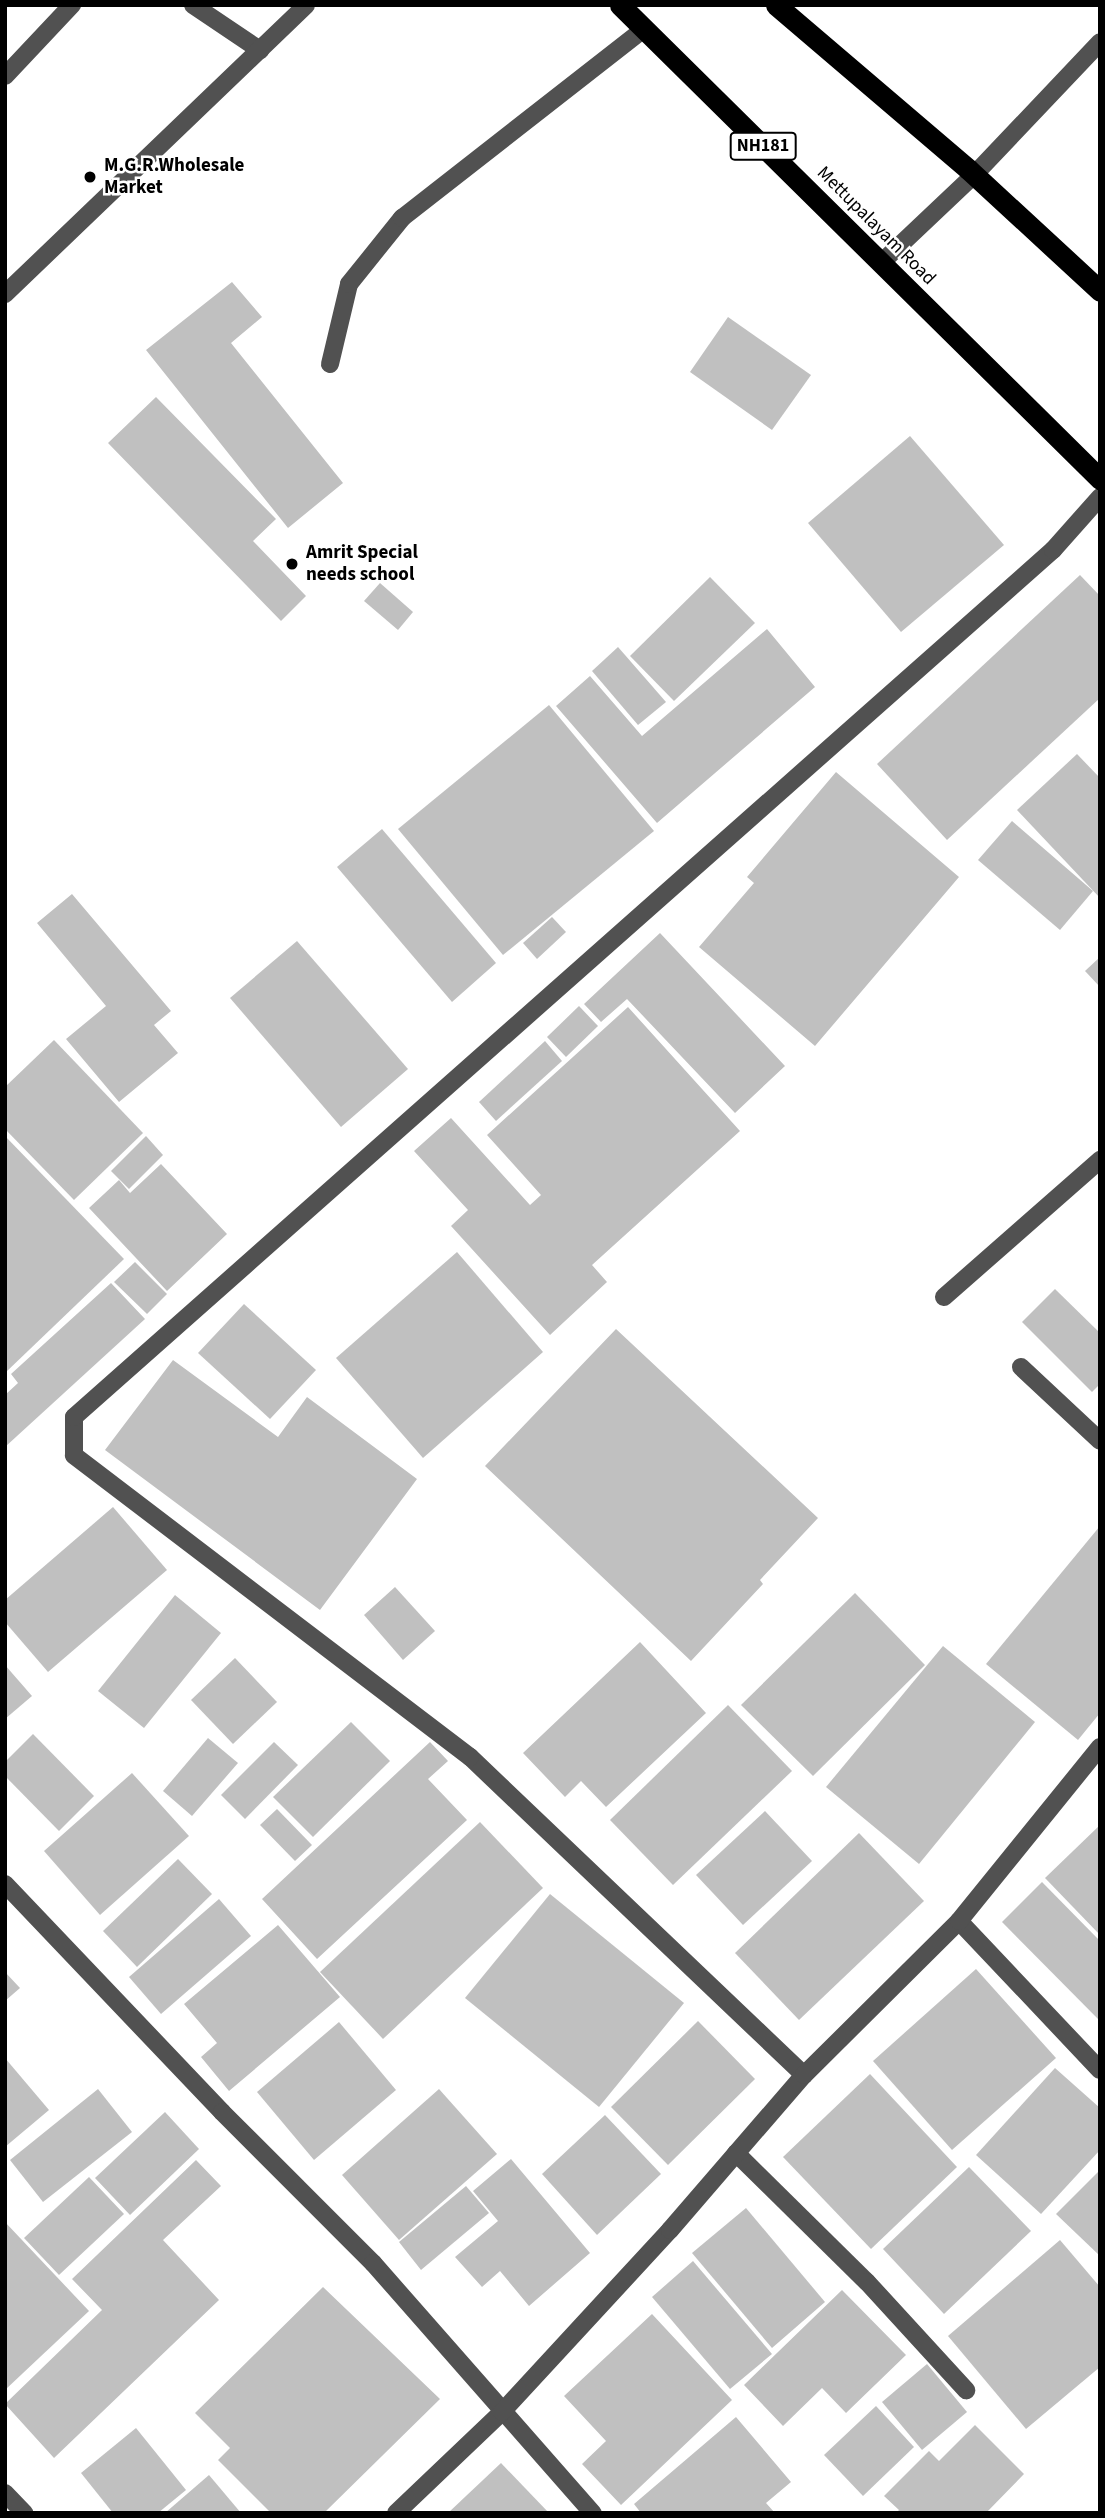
<!DOCTYPE html>
<html>
<head>
<meta charset="utf-8">
<style>
	body { margin:0 }
	#map { position:relative; width:1105px; height:2518px; overflow:hidden; background:#fff; font-family:"Source Sans 3",sans-serif }
	div>[style] { position:absolute }
	[style*='--x'] { left:calc(var(--x)*1px); top:calc(var(--y)*1px); width:calc(var(--w)*1px); rotate:calc(var(--a)*1deg) }
	.building>* { inset:0; background:#c0c0c0 }
	.minor>* { height:18px; margin:-9px; padding:0 9px; transform-origin:9px; border-radius:9px; background:#515151 }
	.highway>* { height:21px; margin:-10.5px; padding:0 10.5px; transform-origin:10.5px; border-radius:10.5px; background:#000 }
	.dots>* { width:19px; height:19px; translate:-50% -50%; box-sizing:border-box; border:4px solid #fff; border-radius:50% }
	span { translate:-50% -50%; white-space:nowrap; text-align:center; line-height:1.15; -webkit-text-stroke:5px #fff; paint-order:stroke }
	.shield-label span { padding:2px 5px; background:#fff; border:2px solid; border-radius:5px; -webkit-text-stroke-width:0 }
	.shield-label { font-size:18px; color:#000; font-weight:700 }
	.poi-label { font-size:19px; color:#000; font-weight:700 }
	.left { translate:0 -50%; text-align:left }
	.street-label { font-size:19px; color:#000 }
	.frame { position:absolute; inset:0; border:7px solid #000; pointer-events:none }
</style>
</head>
<body>
<div id="map">
	<div class="building">
		<i style="clip-path:polygon(232px 282px,262px 317px,231px 343px,343px 483px,288px 528px,146px 350px)"></i>
		<i style="clip-path:polygon(728px 317px,811px 375px,772px 430px,690px 372px)"></i>
		<i style="clip-path:polygon(156px 397px,276px 519px,253px 541px,306px 596px,281px 621px,108px 443px)"></i>
		<i style="clip-path:polygon(910px 436px,1004px 545px,901px 632px,808px 523px)"></i>
		<i style="clip-path:polygon(1080px 575px,1100px 596px,1100px 698px,947px 840px,877px 764px)"></i>
		<i style="clip-path:polygon(710px 577px,755px 623px,674px 701px,630px 656px)"></i>
		<i style="clip-path:polygon(380px 583px,413px 612px,398px 630px,364px 601px)"></i>
		<i style="clip-path:polygon(767px 629px,815px 687px,657px 823px,556px 706px,590px 676px,642px 736px)"></i>
		<i style="clip-path:polygon(618px 647px,666px 702px,638px 725px,592px 671px)"></i>
		<i style="clip-path:polygon(549px 705px,654px 831px,503px 955px,398px 829px)"></i>
		<i style="clip-path:polygon(1077px 754px,1100px 778px,1100px 898px,1017px 810px)"></i>
		<i style="clip-path:polygon(836px 772px,959px 877px,815px 1046px,699px 947px,754px 883px,747px 877px)"></i>
		<i style="clip-path:polygon(1012px 821px,1093px 891px,1060px 930px,978px 860px)"></i>
		<i style="clip-path:polygon(382px 829px,496px 963px,452px 1002px,337px 867px)"></i>
		<i style="clip-path:polygon(72px 894px,171px 1011px,154px 1025px,178px 1053px,119px 1102px,66px 1039px,106px 1006px,37px 923px)"></i>
		<i style="clip-path:polygon(552px 917px,566px 932px,537px 959px,523px 943px)"></i>
		<i style="clip-path:polygon(660px 933px,785px 1066px,735px 1113px,627px 999px,601px 1022px,584px 1004px)"></i>
		<i style="clip-path:polygon(297px 941px,408px 1069px,341px 1127px,230px 998px)"></i>
		<i style="clip-path:polygon(1100px 957px,1100px 987px,1085px 971px)"></i>
		<i style="clip-path:polygon(579px 1006px,598px 1026px,566px 1057px,547px 1037px)"></i>
		<i style="clip-path:polygon(628px 1007px,740px 1131px,592px 1265px,607px 1282px,550px 1335px,451px 1226px,468px 1210px,414px 1151px,451px 1118px,530px 1205px,541px 1195px,487px 1135px)"></i>
		<i style="clip-path:polygon(54px 1040px,143px 1133px,74px 1200px,5px 1129px,5px 1087px)"></i>
		<i style="clip-path:polygon(545px 1041px,562px 1061px,496px 1121px,479px 1102px)"></i>
		<i style="clip-path:polygon(5px 1136px,124px 1259px,5px 1373px)"></i>
		<i style="clip-path:polygon(146px 1136px,163px 1155px,129px 1189px,111px 1171px)"></i>
		<i style="clip-path:polygon(161px 1164px,227px 1234px,167px 1291px,89px 1208px,119px 1180px,130px 1193px)"></i>
		<i style="clip-path:polygon(457px 1252px,543px 1352px,423px 1458px,336px 1358px)"></i>
		<i style="clip-path:polygon(135px 1262px,167px 1294px,147px 1314px,114px 1282px)"></i>
		<i style="clip-path:polygon(111px 1283px,145px 1319px,5px 1447px,5px 1395px,18px 1383px,11px 1374px)"></i>
		<i style="clip-path:polygon(1055px 1289px,1100px 1333px,1100px 1384px,1092px 1392px,1022px 1322px)"></i>
		<i style="clip-path:polygon(244px 1304px,316px 1370px,270px 1419px,198px 1353px)"></i>
		<i style="clip-path:polygon(616px 1329px,818px 1518px,760px 1580px,763px 1584px,691px 1661px,485px 1466px)"></i>
		<i style="clip-path:polygon(173px 1360px,278px 1437px,307px 1397px,417px 1479px,320px 1610px,105px 1450px)"></i>
		<i style="clip-path:polygon(113px 1507px,167px 1570px,48px 1672px,5px 1622px,5px 1600px)"></i>
		<i style="clip-path:polygon(1100px 1526px,1100px 1713px,1078px 1740px,986px 1664px)"></i>
		<i style="clip-path:polygon(395px 1587px,435px 1631px,403px 1660px,364px 1615px)"></i>
		<i style="clip-path:polygon(855px 1593px,925px 1665px,813px 1776px,741px 1705px)"></i>
		<i style="clip-path:polygon(175px 1595px,221px 1633px,144px 1728px,98px 1691px)"></i>
		<i style="clip-path:polygon(640px 1642px,706px 1713px,606px 1807px,581px 1781px,565px 1797px,523px 1753px)"></i>
		<i style="clip-path:polygon(943px 1646px,1035px 1722px,919px 1864px,826px 1787px)"></i>
		<i style="clip-path:polygon(235px 1658px,277px 1702px,233px 1744px,191px 1700px)"></i>
		<i style="clip-path:polygon(5px 1665px,32px 1696px,5px 1719px)"></i>
		<i style="clip-path:polygon(728px 1705px,792px 1771px,673px 1885px,610px 1820px)"></i>
		<i style="clip-path:polygon(351px 1722px,390px 1761px,313px 1837px,273px 1797px)"></i>
		<i style="clip-path:polygon(33px 1734px,94px 1796px,59px 1831px,5px 1776px,5px 1762px)"></i>
		<i style="clip-path:polygon(208px 1738px,238px 1763px,192px 1816px,163px 1791px)"></i>
		<i style="clip-path:polygon(274px 1742px,298px 1765px,245px 1819px,221px 1795px)"></i>
		<i style="clip-path:polygon(430px 1742px,448px 1761px,428px 1779px,467px 1820px,317px 1959px,262px 1899px)"></i>
		<i style="clip-path:polygon(132px 1773px,189px 1836px,100px 1915px,44px 1851px)"></i>
		<i style="clip-path:polygon(277px 1809px,312px 1845px,295px 1861px,260px 1825px)"></i>
		<i style="clip-path:polygon(765px 1811px,812px 1861px,743px 1925px,696px 1875px)"></i>
		<i style="clip-path:polygon(480px 1822px,543px 1888px,383px 2039px,320px 1972px)"></i>
		<i style="clip-path:polygon(1100px 1825px,1100px 1935px,1045px 1878px)"></i>
		<i style="clip-path:polygon(859px 1833px,924px 1901px,799px 2020px,735px 1953px)"></i>
		<i style="clip-path:polygon(178px 1859px,212px 1894px,137px 1967px,103px 1931px)"></i>
		<i style="clip-path:polygon(1042px 1882px,1100px 1941px,1100px 2021px,1002px 1922px)"></i>
		<i style="clip-path:polygon(550px 1894px,684px 2003px,599px 2107px,465px 1998px)"></i>
		<i style="clip-path:polygon(219px 1899px,251px 1936px,161px 2014px,129px 1977px)"></i>
		<i style="clip-path:polygon(278px 1925px,340px 1997px,229px 2091px,201px 2057px,217px 2043px,184px 2004px)"></i>
		<i style="clip-path:polygon(976px 1969px,1056px 2058px,952px 2150px,873px 2061px)"></i>
		<i style="clip-path:polygon(5px 1972px,20px 1988px,5px 2001px)"></i>
		<i style="clip-path:polygon(698px 2021px,755px 2079px,668px 2165px,611px 2107px)"></i>
		<i style="clip-path:polygon(339px 2022px,396px 2090px,314px 2160px,257px 2092px)"></i>
		<i style="clip-path:polygon(5px 2058px,49px 2110px,5px 2147px)"></i>
		<i style="clip-path:polygon(1055px 2068px,1100px 2108px,1100px 2150px,1041px 2214px,976px 2155px)"></i>
		<i style="clip-path:polygon(870px 2074px,957px 2167px,871px 2249px,783px 2157px)"></i>
		<i style="clip-path:polygon(98px 2089px,132px 2132px,43px 2202px,10px 2160px)"></i>
		<i style="clip-path:polygon(439px 2089px,497px 2154px,399px 2240px,342px 2175px)"></i>
		<i style="clip-path:polygon(165px 2112px,199px 2149px,130px 2215px,95px 2178px)"></i>
		<i style="clip-path:polygon(605px 2115px,661px 2174px,597px 2235px,542px 2174px)"></i>
		<i style="clip-path:polygon(511px 2159px,590px 2253px,529px 2306px,500px 2271px,482px 2287px,455px 2257px,498px 2221px,473px 2191px)"></i>
		<i style="clip-path:polygon(196px 2160px,221px 2186px,163px 2240px,219px 2300px,54px 2458px,5px 2404px,102px 2310px,72px 2279px)"></i>
		<i style="clip-path:polygon(969px 2167px,1031px 2231px,944px 2314px,883px 2249px)"></i>
		<i style="clip-path:polygon(1100px 2170px,1100px 2256px,1056px 2214px)"></i>
		<i style="clip-path:polygon(89px 2177px,124px 2214px,59px 2275px,24px 2238px)"></i>
		<i style="clip-path:polygon(466px 2186px,489px 2213px,421px 2270px,399px 2242px)"></i>
		<i style="clip-path:polygon(746px 2208px,825px 2302px,772px 2348px,692px 2253px)"></i>
		<i style="clip-path:polygon(5px 2222px,89px 2311px,5px 2390px)"></i>
		<i style="clip-path:polygon(1060px 2240px,1100px 2287px,1100px 2367px,1026px 2429px,948px 2336px)"></i>
		<i style="clip-path:polygon(693px 2261px,772px 2354px,730px 2389px,652px 2297px)"></i>
		<i style="clip-path:polygon(323px 2287px,440px 2399px,324px 2513px,271px 2513px,218px 2460px,230px 2448px,195px 2413px)"></i>
		<i style="clip-path:polygon(842px 2290px,906px 2355px,846px 2413px,822px 2388px,783px 2426px,744px 2385px)"></i>
		<i style="clip-path:polygon(652px 2314px,732px 2400px,621px 2505px,582px 2464px,606px 2441px,564px 2396px)"></i>
		<i style="clip-path:polygon(927px 2364px,967px 2412px,922px 2450px,882px 2402px)"></i>
		<i style="clip-path:polygon(876px 2406px,914px 2447px,863px 2496px,824px 2455px)"></i>
		<i style="clip-path:polygon(736px 2417px,791px 2482px,766px 2503px,775px 2513px,641px 2513px,634px 2504px)"></i>
		<i style="clip-path:polygon(975px 2425px,1024px 2474px,986px 2513px,896px 2513px,899px 2510px,884px 2496px,929px 2451px,939px 2461px)"></i>
		<i style="clip-path:polygon(136px 2428px,186px 2490px,158px 2513px,113px 2513px,81px 2473px)"></i>
		<i style="clip-path:polygon(501px 2463px,549px 2513px,448px 2513px)"></i>
		<i style="clip-path:polygon(209px 2475px,241px 2513px,165px 2513px)"></i>
	</div>
	<div class="minor">
		<i style="--x:193;--y:5;--w:81;--a:33.9"></i>
		<i style="--x:5;--y:76;--w:98;--a:-46.7"></i>
		<i style="--x:881;--y:263;--w:128;--a:-43.4"></i>
		<i style="--x:974;--y:175;--w:183;--a:-46.5"></i>
		<i style="--x:5;--y:294;--w:417;--a:-43.8"></i>
		<i style="--x:330;--y:364;--w:82;--a:-76.6"></i>
		<i style="--x:349;--y:284;--w:85;--a:-51.2"></i>
		<i style="--x:402;--y:218;--w:307;--a:-38"></i>
		<i style="--x:944;--y:1297;--w:208;--a:-41.3"></i>
		<i style="--x:1021;--y:1367;--w:108;--a:43.1"></i>
		<i style="--x:5;--y:1884;--w:315;--a:46.4"></i>
		<i style="--x:222;--y:2112;--w:214;--a:45"></i>
		<i style="--x:373;--y:2263;--w:333;--a:48.7"></i>
		<i style="--x:959;--y:1921;--w:205;--a:46.6"></i>
		<i style="--x:804;--y:2075;--w:461;--a:-136.4"></i>
		<i style="--x:470;--y:1757;--w:498;--a:-142.7"></i>
		<i style="--x:74;--y:1455;--w:38;--a:-90"></i>
		<i style="--x:74;--y:1417;--w:1308;--a:-41.53"></i>
		<i style="--x:1053;--y:550;--w:71;--a:-48.4"></i>
		<i style="--x:736;--y:2153;--w:184;--a:44.6"></i>
		<i style="--x:867;--y:2282;--w:147;--a:47.5"></i>
		<i style="--x:5;--y:2493;--w:28;--a:46"></i>
		<i style="--x:396;--y:2513;--w:146;--a:-43.6"></i>
		<i style="--x:502;--y:2412;--w:248;--a:-47.3"></i>
		<i style="--x:670;--y:2230;--w:205;--a:-49.2"></i>
		<i style="--x:804;--y:2075;--w:218;--a:-44.8"></i>
		<i style="--x:959;--y:1921;--w:224;--a:-51"></i>
	</div>
	<div class="highway">
		<i style="--x:620;--y:5;--w:675;--a:44.64"></i>
		<i style="--x:776;--y:5;--w:253;--a:40.5"></i>
		<i style="--x:968;--y:169;--w:180;--a:42.7"></i>
	</div>
	<div class="dots">
		<i style="left:90px;top:177px;background:#000"></i>
		<i style="left:292px;top:564px;background:#000"></i>
	</div>
	<div class="shield-label">
		<span style="left:763px;top:146px">NH181</span>
	</div>
	<div class="poi-label">
		<span class="left" style="left:104px;top:177px">M.G.R.Wholesale<br>Market</span>
		<span class="left" style="left:306px;top:564px">Amrit Special<br>needs school</span>
	</div>
	<div class="street-label">
		<span style="left:876px;top:226px;rotate:45deg">Mettupalayam Road</span>
	</div>
	<div class="frame"></div>
</div>
</body>
</html>
